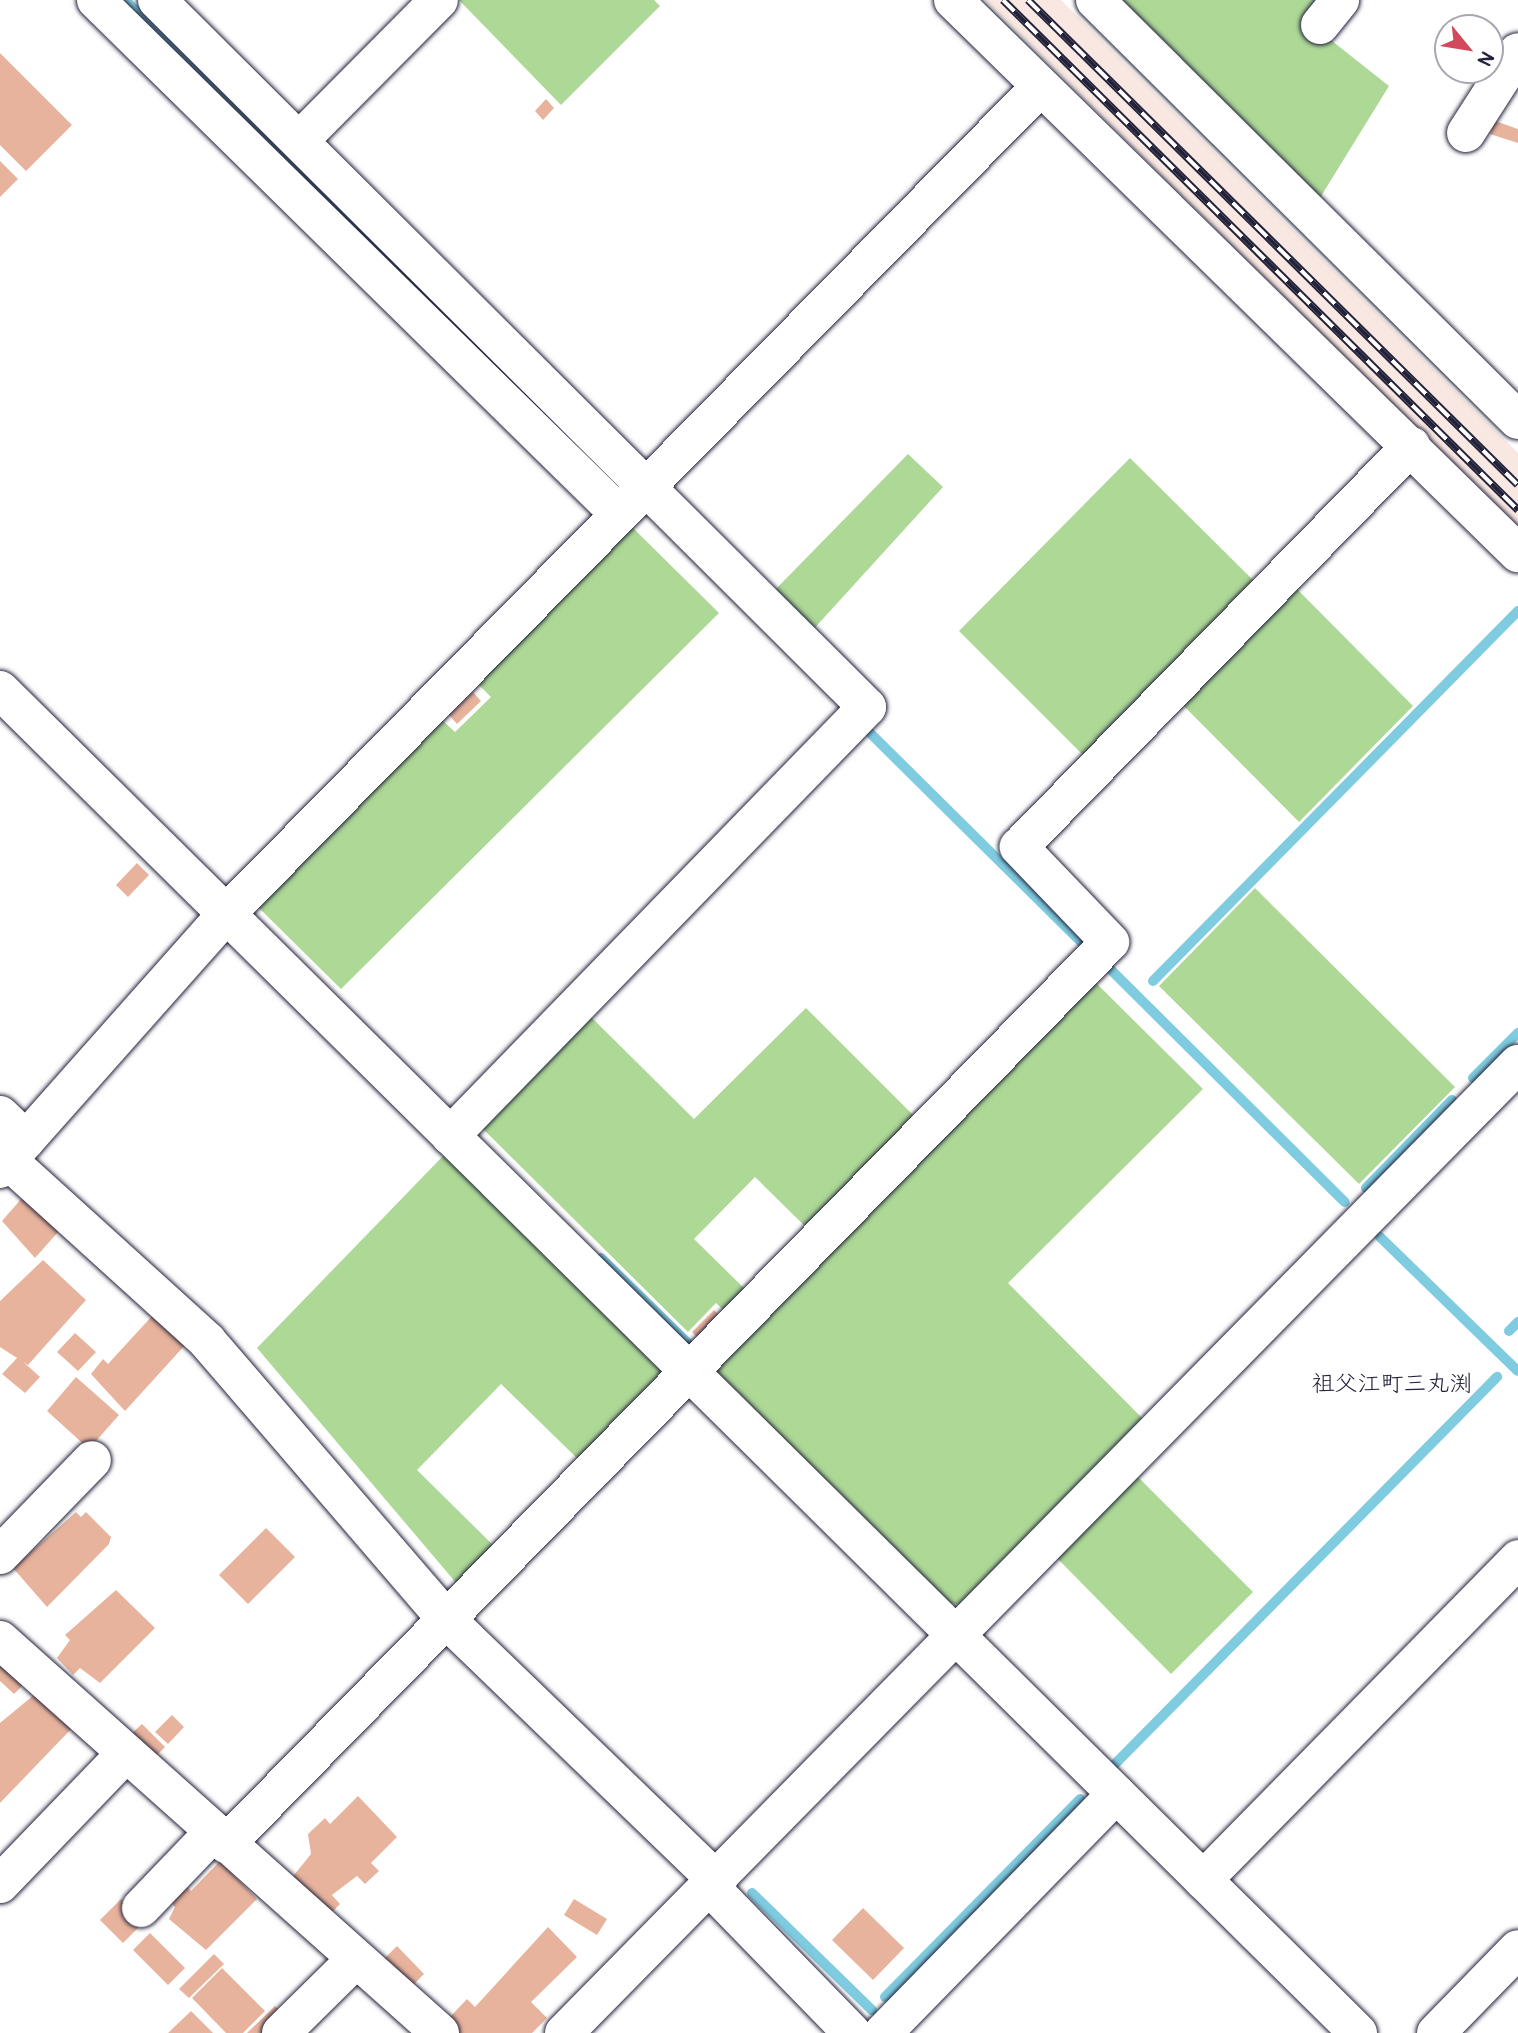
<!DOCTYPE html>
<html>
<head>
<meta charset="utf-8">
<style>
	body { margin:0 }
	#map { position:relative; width:1518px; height:2033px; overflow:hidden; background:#fff; font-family:Pangolin,"Klee One",sans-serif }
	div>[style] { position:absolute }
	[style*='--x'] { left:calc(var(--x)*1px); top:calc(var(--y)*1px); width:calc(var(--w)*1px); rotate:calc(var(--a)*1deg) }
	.built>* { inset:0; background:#f8e8e1 }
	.green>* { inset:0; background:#add896 }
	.stream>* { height:10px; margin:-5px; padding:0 5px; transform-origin:5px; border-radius:5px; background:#7fcbdf }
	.building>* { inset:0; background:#e8b39c }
	.roads { filter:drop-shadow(0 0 2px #22223b) drop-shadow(0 0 2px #22223b) }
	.minor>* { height:38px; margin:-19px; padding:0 19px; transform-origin:19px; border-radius:19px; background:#fff }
	.rail>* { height:8px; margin-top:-4px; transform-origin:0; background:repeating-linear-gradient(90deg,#fff 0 16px,#22223b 0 32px); box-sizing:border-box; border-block:2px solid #22223b }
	span { translate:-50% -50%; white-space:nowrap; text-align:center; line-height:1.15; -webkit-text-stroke:5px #fff; paint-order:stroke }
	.quarter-label { font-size:23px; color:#22223b }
	.north { position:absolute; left:1434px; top:14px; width:70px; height:70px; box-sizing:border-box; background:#fff; border:2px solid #a7a7b1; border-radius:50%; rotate:120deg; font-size:19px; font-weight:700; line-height:28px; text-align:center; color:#22223b }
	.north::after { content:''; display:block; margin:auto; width:24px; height:32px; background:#d1495b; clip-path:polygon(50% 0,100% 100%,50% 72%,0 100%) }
</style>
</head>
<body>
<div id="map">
	<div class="built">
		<i style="clip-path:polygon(985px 0,1061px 0,1518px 453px,1518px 529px)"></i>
	</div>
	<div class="green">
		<i style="clip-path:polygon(459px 0,654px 0,660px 6px,561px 105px)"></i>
		<i style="clip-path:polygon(1105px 0,1325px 0,1308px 22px,1389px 86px,1315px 206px)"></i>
		<i style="clip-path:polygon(908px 454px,943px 487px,811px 632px,772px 593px)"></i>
		<i style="clip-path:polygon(1130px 458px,1259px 586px,1089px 761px,959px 631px)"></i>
		<i style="clip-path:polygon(632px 527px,719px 613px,341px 989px,258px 907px,442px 720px,455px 732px,491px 697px,478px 684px)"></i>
		<i style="clip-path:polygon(1289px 581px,1413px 706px,1299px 822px,1175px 697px)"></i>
		<i style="clip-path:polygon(1255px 888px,1455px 1087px,1359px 1184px,1159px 986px)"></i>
		<i style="clip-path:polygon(1089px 976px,1203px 1089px,1008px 1283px,1148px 1424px,969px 1605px,943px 1603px,712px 1370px)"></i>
		<i style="clip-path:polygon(806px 1008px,922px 1124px,813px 1234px,755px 1177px,694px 1239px,752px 1296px,731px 1317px,716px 1303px,688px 1332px,478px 1124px,587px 1013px,694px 1119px)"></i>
		<i style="clip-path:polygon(445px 1154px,661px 1371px,663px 1385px,585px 1466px,501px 1384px,417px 1470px,500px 1552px,463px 1591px,257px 1348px)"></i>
		<i style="clip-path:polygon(1138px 1477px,1253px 1592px,1171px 1674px,1057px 1558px)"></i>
	</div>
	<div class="stream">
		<i style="--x:125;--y:0;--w:410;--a:44.6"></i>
		<i style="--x:868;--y:731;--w:307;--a:44.7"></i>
		<i style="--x:1107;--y:966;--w:335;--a:44.8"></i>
		<i style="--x:1153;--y:981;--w:520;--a:-45.39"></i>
		<i style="--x:1473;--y:1078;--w:64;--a:-45"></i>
		<i style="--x:1366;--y:1188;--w:123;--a:-45.7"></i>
		<i style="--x:1380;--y:1237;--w:192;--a:44.2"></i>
		<i style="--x:601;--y:1258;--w:130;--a:44.4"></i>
		<i style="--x:1509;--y:1331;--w:13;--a:-45"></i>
		<i style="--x:1115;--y:1764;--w:544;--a:-45.37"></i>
		<i style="--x:752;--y:1893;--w:168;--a:44.3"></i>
		<i style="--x:885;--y:1997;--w:278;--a:-45.4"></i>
	</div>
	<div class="building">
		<i style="clip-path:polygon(0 53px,72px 125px,26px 171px,0 145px)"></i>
		<i style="clip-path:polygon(546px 99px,554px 108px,543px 120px,535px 111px)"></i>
		<i style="clip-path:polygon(1495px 121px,1518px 129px,1518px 143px,1490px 134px)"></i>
		<i style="clip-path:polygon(0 161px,18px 179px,0 197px)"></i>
		<i style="clip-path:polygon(473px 692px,481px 701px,457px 724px,449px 715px)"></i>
		<i style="clip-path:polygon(137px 863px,149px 875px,128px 897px,116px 885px)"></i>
		<i style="clip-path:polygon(22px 1198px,59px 1231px,35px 1258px,2px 1221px)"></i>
		<i style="clip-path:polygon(43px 1260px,86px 1300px,28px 1365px,0 1347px,0 1301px)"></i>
		<i style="clip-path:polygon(714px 1310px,723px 1319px,701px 1341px,692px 1332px)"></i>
		<i style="clip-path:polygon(153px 1315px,186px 1344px,125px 1411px,91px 1374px,103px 1359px,108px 1364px)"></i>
		<i style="clip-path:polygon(75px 1333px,96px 1352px,78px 1371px,57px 1352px)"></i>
		<i style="clip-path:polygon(18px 1357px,40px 1377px,25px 1393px,2px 1374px)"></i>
		<i style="clip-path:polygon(76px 1377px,119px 1415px,89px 1449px,47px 1411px)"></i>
		<i style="clip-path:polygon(76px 1512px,81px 1517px,86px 1512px,111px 1537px,109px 1544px,47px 1607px,13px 1568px)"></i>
		<i style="clip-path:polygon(266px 1528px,295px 1557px,248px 1604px,219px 1575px)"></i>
		<i style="clip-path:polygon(116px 1590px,155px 1628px,100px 1683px,80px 1668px,73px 1675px,57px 1658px,70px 1640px,65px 1635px)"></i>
		<i style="clip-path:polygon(0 1649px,30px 1678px,14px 1694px,0 1681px)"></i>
		<i style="clip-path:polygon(40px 1690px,76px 1724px,0 1803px,0 1723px)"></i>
		<i style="clip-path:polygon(172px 1715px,184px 1727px,168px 1744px,155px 1732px)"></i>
		<i style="clip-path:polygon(142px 1724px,165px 1747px,154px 1758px,130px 1735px)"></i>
		<i style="clip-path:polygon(358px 1796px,397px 1837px,371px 1863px,379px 1871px,365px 1884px,357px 1876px,316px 1907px,290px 1880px,311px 1854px,308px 1834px,325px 1818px,330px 1824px)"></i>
		<i style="clip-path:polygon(220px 1861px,257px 1899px,206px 1950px,169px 1919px,175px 1907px,168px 1900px,185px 1884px,191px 1891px)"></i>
		<i style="clip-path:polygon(331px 1894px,340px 1904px,329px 1915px,319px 1905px)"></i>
		<i style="clip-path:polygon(121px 1899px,144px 1922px,123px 1943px,100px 1920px)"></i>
		<i style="clip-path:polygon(574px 1899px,607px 1919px,597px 1935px,564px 1915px)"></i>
		<i style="clip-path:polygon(863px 1908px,904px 1948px,873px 1980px,832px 1940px)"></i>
		<i style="clip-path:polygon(548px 1927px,577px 1957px,531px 2002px,547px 2018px,532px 2033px,459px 2033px,450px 2017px,467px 1999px,475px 2007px)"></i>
		<i style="clip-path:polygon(150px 1933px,185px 1968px,168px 1985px,133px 1950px)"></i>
		<i style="clip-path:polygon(397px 1946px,424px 1974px,411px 1987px,384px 1959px)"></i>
		<i style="clip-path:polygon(214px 1954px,224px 1964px,189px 1998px,179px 1989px)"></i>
		<i style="clip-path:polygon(222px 1968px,265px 2011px,243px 2033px,226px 2033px,192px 1998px)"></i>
		<i style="clip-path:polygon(275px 2006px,286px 2017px,270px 2033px,247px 2033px)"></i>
		<i style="clip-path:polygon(191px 2011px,213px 2033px,168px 2033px)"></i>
	</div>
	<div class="roads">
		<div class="minor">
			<i style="--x:96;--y:0;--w:733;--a:44.5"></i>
			<i style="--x:157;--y:0;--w:1002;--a:44.88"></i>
			<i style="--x:867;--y:707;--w:598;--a:134.19"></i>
			<i style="--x:953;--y:0;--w:791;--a:44.39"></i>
			<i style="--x:1095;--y:0;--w:596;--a:44.8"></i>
			<i style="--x:1320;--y:25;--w:32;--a:-51"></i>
			<i style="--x:1466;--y:133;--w:96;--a:-57.3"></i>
			<i style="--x:300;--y:140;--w:197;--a:-45.2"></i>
			<i style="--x:0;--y:690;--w:1910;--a:44.68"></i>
			<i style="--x:0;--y:1115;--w:36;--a:44"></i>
			<i style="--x:0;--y:1153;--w:280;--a:42.2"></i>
			<i style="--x:207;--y:1341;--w:367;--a:49.3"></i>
			<i style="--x:446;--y:1619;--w:378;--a:44"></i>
			<i style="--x:0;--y:1169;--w:344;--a:-48.4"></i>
			<i style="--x:228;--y:912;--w:1158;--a:-45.45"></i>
			<i style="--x:0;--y:1555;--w:132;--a:-45.9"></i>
			<i style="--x:0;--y:1640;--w:590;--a:41.77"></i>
			<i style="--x:226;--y:1844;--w:1263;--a:-45.58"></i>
			<i style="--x:1110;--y:942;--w:132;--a:-133.8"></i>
			<i style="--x:1019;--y:847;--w:561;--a:-45.65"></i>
			<i style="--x:1203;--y:1880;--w:450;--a:-45.5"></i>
			<i style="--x:0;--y:1884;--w:180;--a:-46.1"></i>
			<i style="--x:712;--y:1889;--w:201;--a:45.8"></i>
			<i style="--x:141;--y:1908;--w:104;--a:-46.2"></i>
			<i style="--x:281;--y:2033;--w:105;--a:-44.6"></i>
			<i style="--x:564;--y:2033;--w:1360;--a:-45.45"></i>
			<i style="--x:883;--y:2033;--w:334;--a:-45.7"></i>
			<i style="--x:1436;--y:2033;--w:117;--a:-45.7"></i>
		</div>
	</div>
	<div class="rail">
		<i style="--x:1003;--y:0;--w:725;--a:44.72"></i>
		<i style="--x:1028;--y:0;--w:689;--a:44.71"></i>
	</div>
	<div class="quarter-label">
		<span style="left:1392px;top:1384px">祖父江町三丸渕</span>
	</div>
	<div class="north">N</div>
</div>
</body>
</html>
